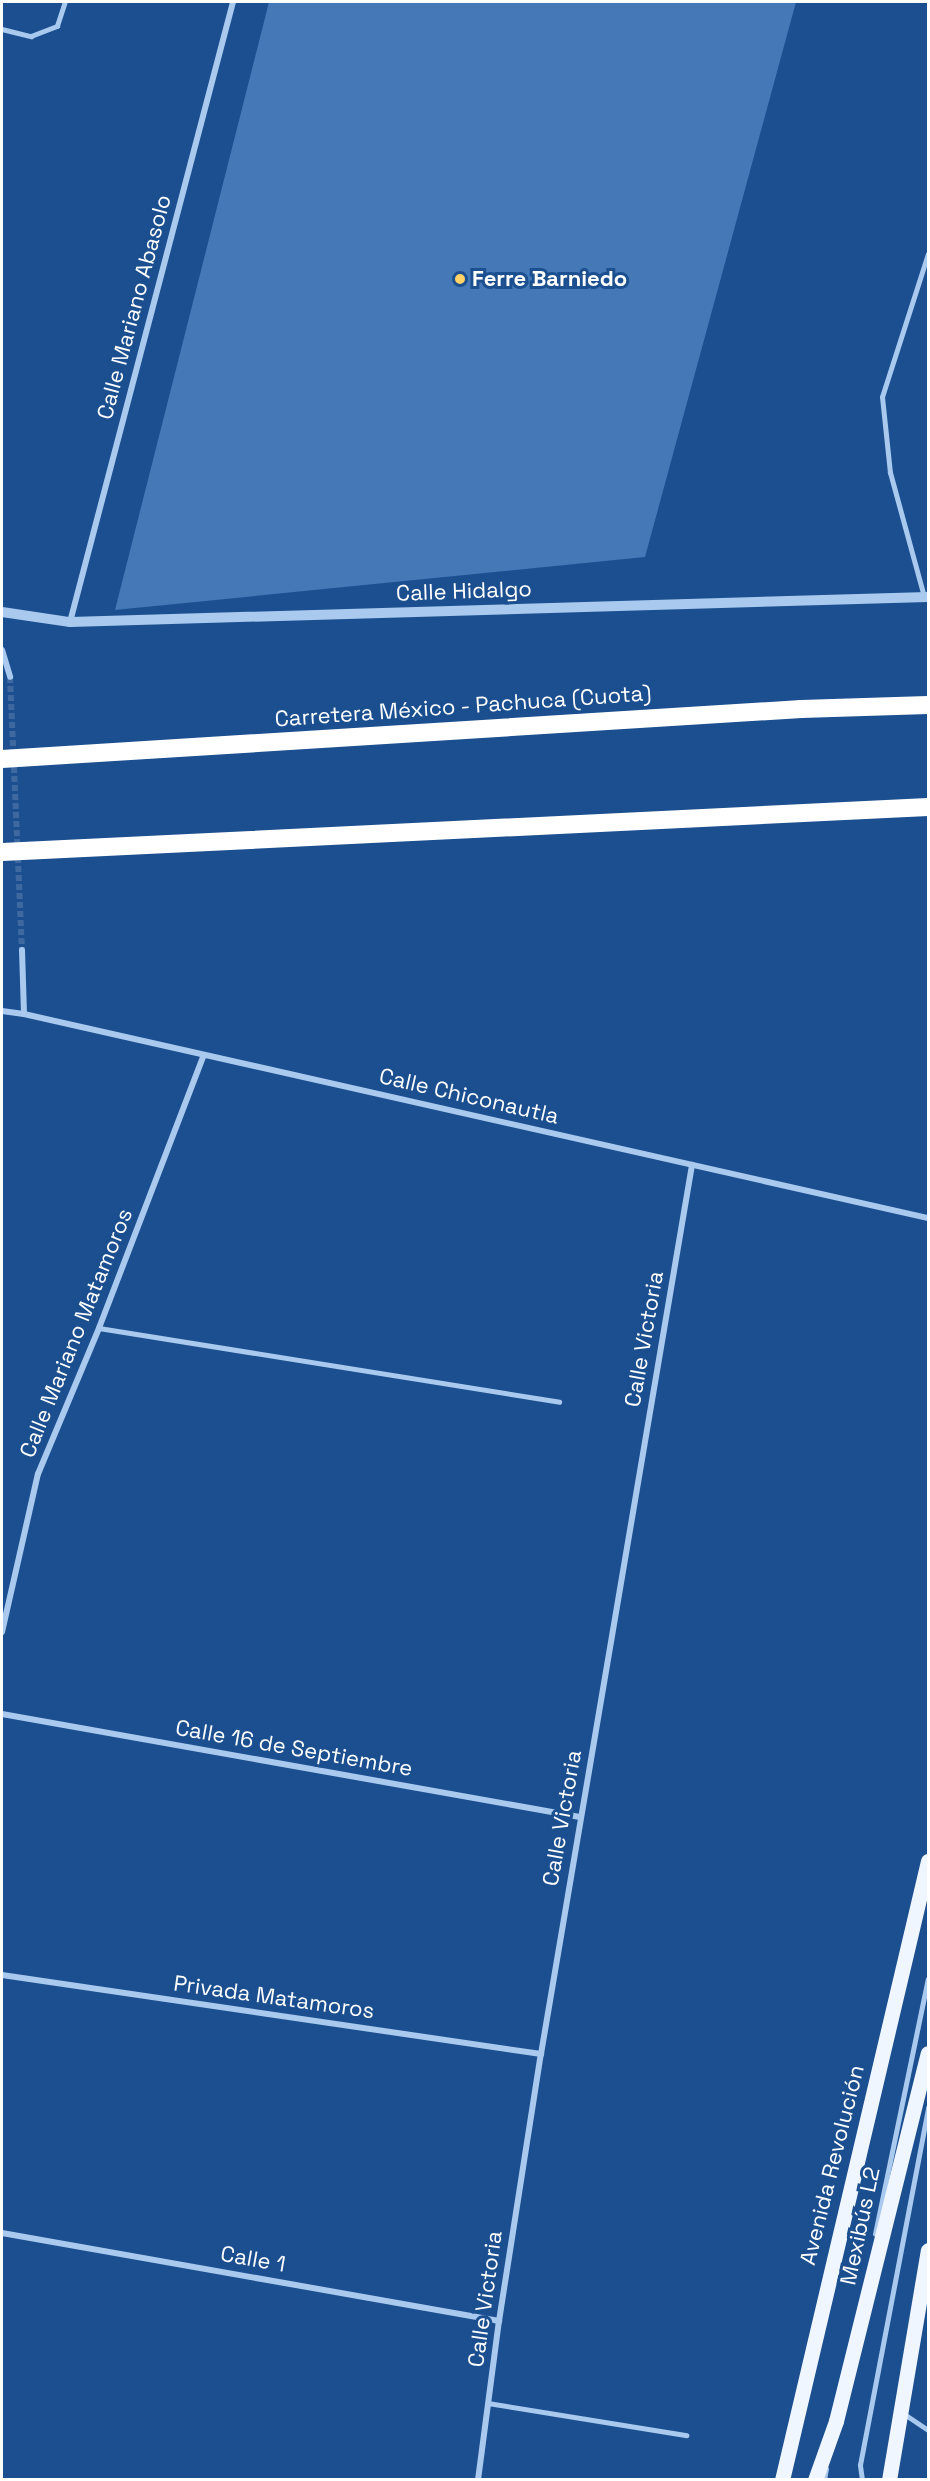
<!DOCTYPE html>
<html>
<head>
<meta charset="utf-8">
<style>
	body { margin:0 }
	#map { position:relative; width:930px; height:2481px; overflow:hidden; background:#1b4f8f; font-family:"Space Grotesk",sans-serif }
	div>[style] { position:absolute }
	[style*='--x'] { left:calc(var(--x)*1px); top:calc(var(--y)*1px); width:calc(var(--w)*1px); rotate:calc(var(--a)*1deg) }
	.building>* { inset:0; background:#4478b7 }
	.minor-tunnel>* { height:6px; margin-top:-3px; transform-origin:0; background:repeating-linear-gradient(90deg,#3d69a0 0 6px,transparent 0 9px) }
	.service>* { height:4.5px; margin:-2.25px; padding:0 2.25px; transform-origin:2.25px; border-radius:2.25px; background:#a9c9ee }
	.minor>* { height:6px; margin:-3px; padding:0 3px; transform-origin:3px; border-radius:3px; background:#a9c9ee }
	.tertiary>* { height:10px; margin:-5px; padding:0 5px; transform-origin:5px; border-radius:5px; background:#a9c9ee }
	.primary>* { height:15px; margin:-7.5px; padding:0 7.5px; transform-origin:7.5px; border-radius:7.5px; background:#f0f6ff }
	.motorway>* { height:18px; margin:-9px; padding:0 9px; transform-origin:9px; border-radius:9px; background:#fff }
	.primary-bridge>* { height:15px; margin:-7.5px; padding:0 7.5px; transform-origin:7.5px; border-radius:7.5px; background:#f0f6ff }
	.dots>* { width:16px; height:16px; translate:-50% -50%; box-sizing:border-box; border:3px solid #1b4f8f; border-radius:50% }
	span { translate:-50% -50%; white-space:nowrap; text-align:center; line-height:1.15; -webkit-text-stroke:6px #1b4f8f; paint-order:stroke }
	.poi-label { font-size:22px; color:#fff; font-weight:700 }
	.left { translate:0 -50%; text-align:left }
	.street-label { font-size:22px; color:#fff }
	.frame { position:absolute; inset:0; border:3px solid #fff; pointer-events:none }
</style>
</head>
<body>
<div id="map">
	<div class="building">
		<i style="clip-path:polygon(269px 2px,796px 2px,645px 557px,115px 610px)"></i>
	</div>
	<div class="minor-tunnel">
		<i style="--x:10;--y:677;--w:273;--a:87.5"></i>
	</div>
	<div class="service">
		<i style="--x:2;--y:29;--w:30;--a:14"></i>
		<i style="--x:31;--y:36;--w:28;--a:-21"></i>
		<i style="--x:57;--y:26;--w:25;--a:-72"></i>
		<i style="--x:924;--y:597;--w:129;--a:-105.3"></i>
		<i style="--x:890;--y:473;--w:76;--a:-96"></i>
		<i style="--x:882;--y:397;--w:150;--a:-72.2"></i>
		<i style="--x:99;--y:1328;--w:466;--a:9.1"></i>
		<i style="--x:875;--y:2234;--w:260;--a:-78.3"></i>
		<i style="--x:488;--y:2403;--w:201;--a:9.2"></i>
		<i style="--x:903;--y:2413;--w:30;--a:34"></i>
		<i style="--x:824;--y:2480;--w:11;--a:-80"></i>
		<i style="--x:862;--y:2480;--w:15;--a:-98"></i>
		<i style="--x:860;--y:2465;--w:364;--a:-79.2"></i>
	</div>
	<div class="minor">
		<i style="--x:70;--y:622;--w:641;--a:-75.27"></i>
		<i style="--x:2;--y:650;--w:28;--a:73"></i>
		<i style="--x:22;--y:950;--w:64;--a:88.2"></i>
		<i style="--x:2;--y:1011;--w:22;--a:8"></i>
		<i style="--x:24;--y:1014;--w:927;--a:12.72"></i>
		<i style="--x:2;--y:1632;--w:162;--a:-77.2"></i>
		<i style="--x:38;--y:1474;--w:158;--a:-67.3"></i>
		<i style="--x:99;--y:1328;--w:292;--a:-69"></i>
		<i style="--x:2;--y:1714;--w:587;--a:10.1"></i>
		<i style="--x:2;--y:1975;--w:545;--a:8.34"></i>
		<i style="--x:2;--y:2233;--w:505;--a:10.04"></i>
		<i style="--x:478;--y:2480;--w:160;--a:-82.5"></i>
		<i style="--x:499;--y:2321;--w:270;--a:-81.1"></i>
		<i style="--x:541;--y:2054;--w:902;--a:-80.36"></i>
	</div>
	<div class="tertiary">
		<i style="--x:2;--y:612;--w:69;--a:8.4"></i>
		<i style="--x:70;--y:622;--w:858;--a:-1.67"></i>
	</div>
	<div class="primary">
		<i style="--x:782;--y:2480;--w:636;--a:-76.73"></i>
		<i style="--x:889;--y:2480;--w:233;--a:-80.4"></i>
	</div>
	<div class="motorway">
		<i style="--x:2;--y:759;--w:801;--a:-3.58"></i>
		<i style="--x:801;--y:709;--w:127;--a:-1.8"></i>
		<i style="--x:2;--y:852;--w:927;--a:-2.78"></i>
	</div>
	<div class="primary-bridge">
		<i style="--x:815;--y:2480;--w:63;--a:-70.4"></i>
		<i style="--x:836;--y:2421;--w:379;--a:-76"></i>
	</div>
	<div class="dots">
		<i style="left:460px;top:279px;background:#ffd166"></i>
	</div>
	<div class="poi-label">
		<span class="left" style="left:472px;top:279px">Ferre Barniedo</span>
	</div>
	<div class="street-label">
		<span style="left:134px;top:307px;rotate:-75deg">Calle Mariano Abasolo</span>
		<span style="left:464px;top:591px;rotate:-2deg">Calle Hidalgo</span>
		<span style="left:463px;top:706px;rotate:-4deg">Carretera México - Pachuca (Cuota)</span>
		<span style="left:469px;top:1096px;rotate:13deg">Calle Chiconautla</span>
		<span style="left:76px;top:1333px;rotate:-68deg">Calle Mariano Matamoros</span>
		<span style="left:644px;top:1339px;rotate:-80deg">Calle Victoria</span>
		<span style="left:294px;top:1748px;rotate:10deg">Calle 16 de Septiembre</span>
		<span style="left:562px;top:1818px;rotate:-80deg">Calle Victoria</span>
		<span style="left:274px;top:1997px;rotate:8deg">Privada Matamoros</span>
		<span style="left:832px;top:2165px;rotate:-76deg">Avenida Revolución</span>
		<span style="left:860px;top:2226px;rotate:-78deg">Mexibús L2</span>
		<span style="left:253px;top:2259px;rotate:10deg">Calle 1</span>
		<span style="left:485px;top:2299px;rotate:-82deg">Calle Victoria</span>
	</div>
	<div class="frame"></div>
</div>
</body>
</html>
